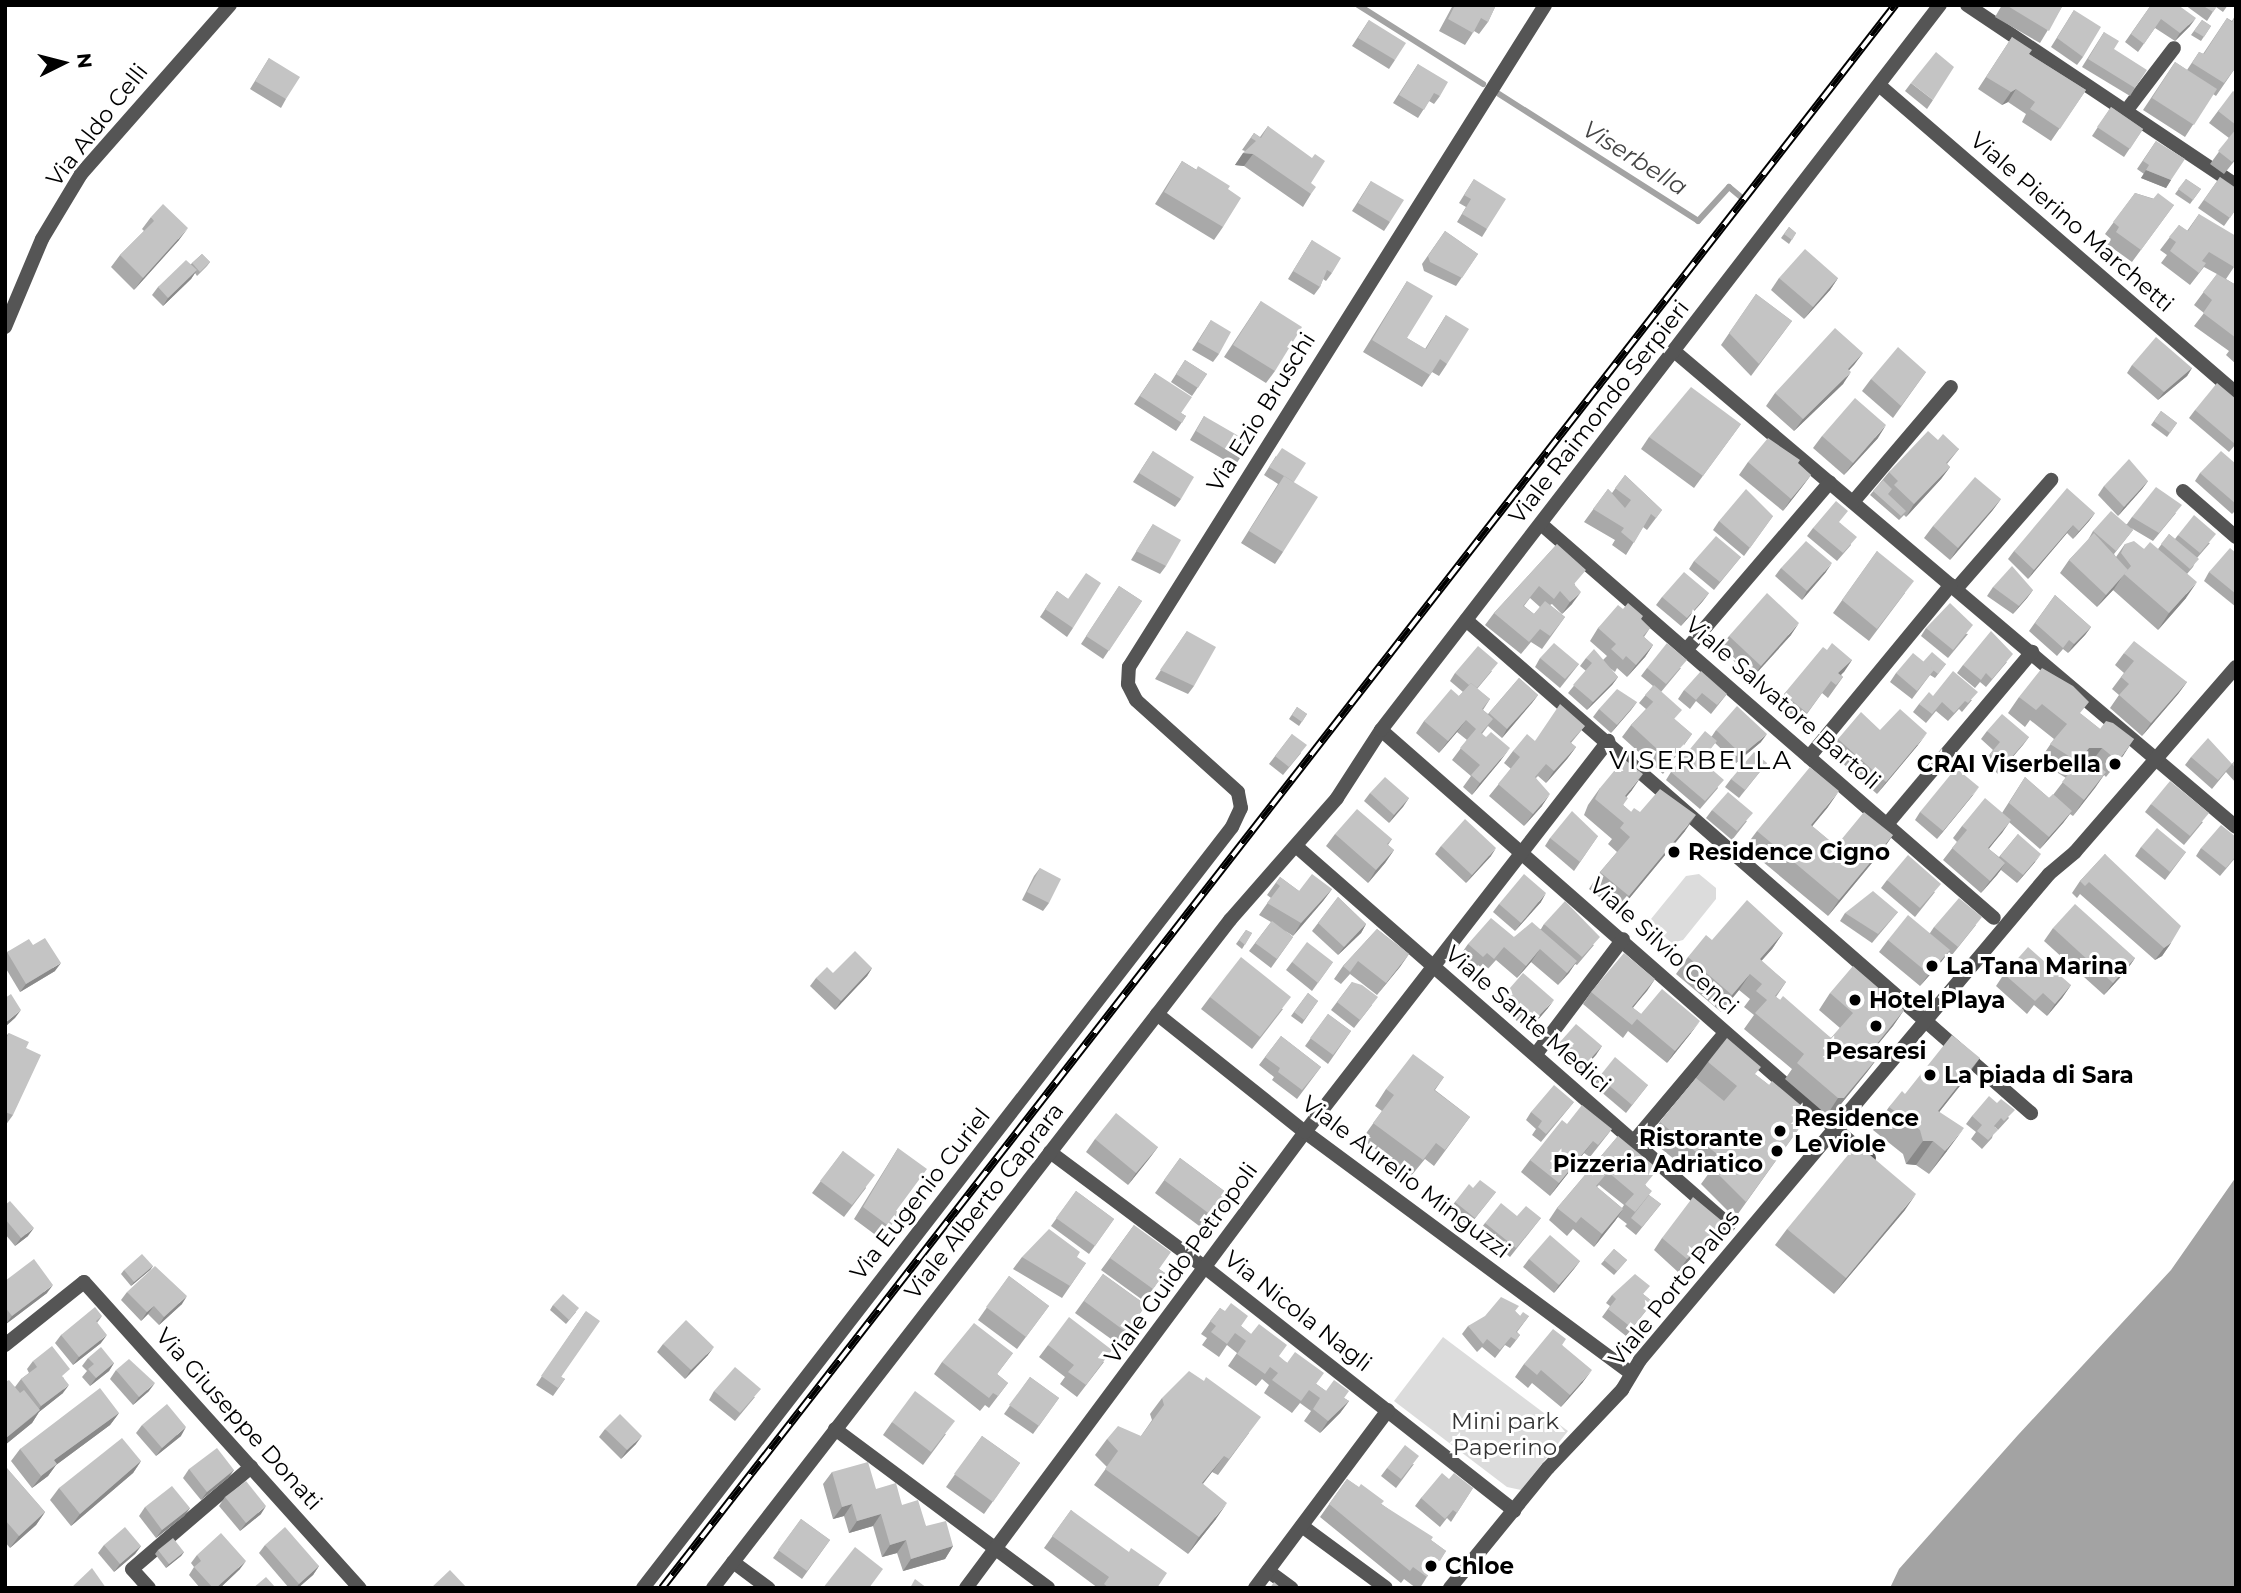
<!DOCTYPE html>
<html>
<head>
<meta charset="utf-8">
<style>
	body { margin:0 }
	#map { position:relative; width:2241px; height:1593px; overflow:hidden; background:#fff; font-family:Montserrat,sans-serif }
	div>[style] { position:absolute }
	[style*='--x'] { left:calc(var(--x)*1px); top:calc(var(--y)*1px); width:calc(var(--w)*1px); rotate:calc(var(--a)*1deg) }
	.green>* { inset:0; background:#dcdcdc }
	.water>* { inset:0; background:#a3a3a3 }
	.stream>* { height:6px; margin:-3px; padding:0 3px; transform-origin:3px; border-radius:3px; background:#a3a3a3 }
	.minor>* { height:14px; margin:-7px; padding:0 7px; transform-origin:7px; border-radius:7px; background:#555 }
	.tertiary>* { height:14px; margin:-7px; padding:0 7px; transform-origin:7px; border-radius:7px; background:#555 }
	.rail>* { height:8px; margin-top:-4px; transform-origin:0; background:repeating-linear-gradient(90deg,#fff 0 16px,#000 0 32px); box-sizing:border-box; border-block:2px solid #000 }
	.wall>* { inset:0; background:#a9a9a9 }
	.shaded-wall>* { inset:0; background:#898989 }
	.building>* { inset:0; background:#c4c4c4 }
	.dots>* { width:19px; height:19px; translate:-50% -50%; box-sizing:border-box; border:4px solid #fff; border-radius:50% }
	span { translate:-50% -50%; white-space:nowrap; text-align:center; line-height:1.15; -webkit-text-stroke:6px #fff; paint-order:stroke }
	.street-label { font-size:23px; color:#000 }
	.poi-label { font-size:23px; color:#000; font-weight:700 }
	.right { translate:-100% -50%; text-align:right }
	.left { translate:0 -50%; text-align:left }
	.park-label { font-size:23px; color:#333 }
	.water-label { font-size:24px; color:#444; font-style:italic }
	.quarter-label { font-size:26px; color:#000; letter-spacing:2px }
	.frame { position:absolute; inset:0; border:7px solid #000; pointer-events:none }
	.north { position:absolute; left:28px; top:28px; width:70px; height:70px; -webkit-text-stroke:5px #fff; paint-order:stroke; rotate:84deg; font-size:19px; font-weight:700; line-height:28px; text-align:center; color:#000 }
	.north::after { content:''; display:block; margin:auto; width:24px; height:32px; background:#000; clip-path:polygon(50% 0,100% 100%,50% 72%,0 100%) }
</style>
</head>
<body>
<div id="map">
	<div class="green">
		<i style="clip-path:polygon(1699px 874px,1716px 888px,1716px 899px,1683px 940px,1672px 943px,1653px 928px,1651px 919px,1686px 876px)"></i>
		<i style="clip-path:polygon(1443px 1337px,1568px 1431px,1521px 1490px,1507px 1487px,1394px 1401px)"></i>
	</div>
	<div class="water">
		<i style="clip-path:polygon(2236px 1177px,2236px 1588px,1890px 1588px,1899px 1569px,2018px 1435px,2171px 1270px)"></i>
	</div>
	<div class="stream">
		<i style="--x:1358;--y:5;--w:148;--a:32.3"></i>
		<i style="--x:1499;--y:94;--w:236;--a:32.5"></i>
		<i style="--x:1698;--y:221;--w:46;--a:-47.6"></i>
		<i style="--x:1729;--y:187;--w:16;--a:40"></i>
	</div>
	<div class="minor">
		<i style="--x:1967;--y:5;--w:324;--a:33.8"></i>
		<i style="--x:1879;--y:85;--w:472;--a:40.8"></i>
		<i style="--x:2126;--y:111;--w:79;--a:-52.7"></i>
		<i style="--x:5;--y:327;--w:95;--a:-67.2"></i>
		<i style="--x:42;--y:239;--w:76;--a:-59"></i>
		<i style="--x:81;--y:174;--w:225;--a:-48.6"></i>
		<i style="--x:1674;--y:351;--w:736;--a:40.26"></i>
		<i style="--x:2183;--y:491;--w:70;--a:41"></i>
		<i style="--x:1853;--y:502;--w:151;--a:-49.6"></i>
		<i style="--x:1541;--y:524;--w:600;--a:41.02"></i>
		<i style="--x:1956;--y:589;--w:145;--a:-48.9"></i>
		<i style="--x:1466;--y:620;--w:750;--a:41.11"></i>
		<i style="--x:1686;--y:650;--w:221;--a:-49.4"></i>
		<i style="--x:1381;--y:730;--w:649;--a:41.25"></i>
		<i style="--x:1809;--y:757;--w:223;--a:-50.5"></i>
		<i style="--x:1888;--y:823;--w:224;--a:-49.9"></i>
		<i style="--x:1297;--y:847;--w:574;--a:41.19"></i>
		<i style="--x:1157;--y:1014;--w:189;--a:38.6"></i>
		<i style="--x:1305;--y:1132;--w:405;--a:36.5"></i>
		<i style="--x:1536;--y:1054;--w:144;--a:-52.9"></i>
		<i style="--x:1634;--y:1141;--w:141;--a:-49.9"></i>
		<i style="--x:1050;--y:1152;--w:196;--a:36.7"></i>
		<i style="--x:1207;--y:1269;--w:391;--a:38.2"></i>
		<i style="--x:5;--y:1345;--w:101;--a:-38.6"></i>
		<i style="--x:84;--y:1282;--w:412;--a:48"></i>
		<i style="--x:835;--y:1429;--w:266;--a:36.7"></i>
		<i style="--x:1302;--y:1526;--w:104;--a:36.4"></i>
		<i style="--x:733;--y:1562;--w:44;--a:36.6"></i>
		<i style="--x:1268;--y:1571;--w:29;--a:36"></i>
		<i style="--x:149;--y:1588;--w:25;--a:-132"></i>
		<i style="--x:132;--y:1569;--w:157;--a:-40.6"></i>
		<i style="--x:643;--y:1588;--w:962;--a:-52.26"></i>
		<i style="--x:1232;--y:827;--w:21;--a:-65"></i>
		<i style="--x:1241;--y:808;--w:16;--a:-101"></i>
		<i style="--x:1238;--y:792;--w:137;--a:-138"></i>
		<i style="--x:1136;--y:700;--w:18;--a:-117"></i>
		<i style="--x:1128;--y:684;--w:17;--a:-87"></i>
		<i style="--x:1129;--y:667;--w:782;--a:-57.85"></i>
		<i style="--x:966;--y:1588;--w:568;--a:-53.37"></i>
		<i style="--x:1305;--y:1132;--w:495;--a:-52.2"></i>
		<i style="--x:1255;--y:1588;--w:222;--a:-53.2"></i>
		<i style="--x:1450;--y:1588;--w:155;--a:-50.8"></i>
		<i style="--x:1548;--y:1468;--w:108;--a:-46.5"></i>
		<i style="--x:1622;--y:1390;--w:35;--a:-59"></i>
		<i style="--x:1640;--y:1360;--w:635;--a:-49.92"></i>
		<i style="--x:2049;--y:874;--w:34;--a:-40"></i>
		<i style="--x:2075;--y:852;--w:245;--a:-49"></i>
	</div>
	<div class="tertiary">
		<i style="--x:713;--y:1588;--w:845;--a:-52.26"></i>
		<i style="--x:1230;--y:920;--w:162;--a:-48.7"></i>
		<i style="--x:1337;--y:798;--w:81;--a:-57.1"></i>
		<i style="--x:1381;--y:730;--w:915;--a:-52.37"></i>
	</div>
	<div class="rail">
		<i style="--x:662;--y:1588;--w:2007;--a:-52.08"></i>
	</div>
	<div class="wall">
		<i style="clip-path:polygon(1453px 5px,1496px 5px,1488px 22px,1479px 34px,1474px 31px,1465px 45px,1439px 31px)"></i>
		<i style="clip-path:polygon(2002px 5px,2063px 5px,2040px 43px,1995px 17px)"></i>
		<i style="clip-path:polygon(2151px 5px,2190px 26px,2175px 41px,2155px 28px,2138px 52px,2125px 42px)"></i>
		<i style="clip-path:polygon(2185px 5px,2228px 5px,2223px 12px,2216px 7px,2207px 21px)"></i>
		<i style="clip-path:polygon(2074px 10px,2083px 57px,2077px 65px,2051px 47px)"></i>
		<i style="clip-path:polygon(2236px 14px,2236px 67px,2216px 96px,2213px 94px,2185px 137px,2143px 110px,2175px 62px,2187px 70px,2199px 52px,2203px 54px,2227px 18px,2232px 21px)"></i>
		<i style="clip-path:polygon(1369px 20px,1395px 60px,1389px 69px,1352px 46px)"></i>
		<i style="clip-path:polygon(2202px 20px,2211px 26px,2201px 41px,2191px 35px)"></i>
		<i style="clip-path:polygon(2104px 32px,2135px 88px,2130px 96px,2082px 67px)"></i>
		<i style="clip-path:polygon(2012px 37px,2029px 54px,2086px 90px,2051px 141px,2022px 122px,2026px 114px,2008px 102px,2002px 105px,1978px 89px)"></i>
		<i style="clip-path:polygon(269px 58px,286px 99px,281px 108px,250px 89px)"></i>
		<i style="clip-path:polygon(1418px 64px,1440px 96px,1434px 104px,1429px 101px,1418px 118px,1393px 103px)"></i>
		<i style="clip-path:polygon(1911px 83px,1933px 100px,1927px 109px,1905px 91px)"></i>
		<i style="clip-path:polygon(2236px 91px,2236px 159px,2224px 174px,2210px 164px,2229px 138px,2209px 123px,2218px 111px)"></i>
		<i style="clip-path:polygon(2111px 107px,2143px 129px,2124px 157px,2092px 136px)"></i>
		<i style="clip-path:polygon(1268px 126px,1311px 183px,1311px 194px,1303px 207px,1244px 166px,1235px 165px,1245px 151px,1242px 150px,1254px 133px,1260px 137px)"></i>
		<i style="clip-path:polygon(2156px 141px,2171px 180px,2166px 188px,2141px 178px,2144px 174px,2137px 169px)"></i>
		<i style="clip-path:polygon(1182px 161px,1228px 189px,1223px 227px,1214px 240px,1155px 204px)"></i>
		<i style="clip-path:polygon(2220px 177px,2236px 209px,2224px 226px,2198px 208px)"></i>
		<i style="clip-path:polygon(1474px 179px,1487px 229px,1482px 237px,1457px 222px,1466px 207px,1459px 203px)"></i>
		<i style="clip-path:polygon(2186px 179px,2201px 189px,2190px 204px,2175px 194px)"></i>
		<i style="clip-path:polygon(1371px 181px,1390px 222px,1384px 231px,1352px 211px)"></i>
		<i style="clip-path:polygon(2135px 193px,2174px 205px,2132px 262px,2107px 244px,2111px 239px,2105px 234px)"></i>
		<i style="clip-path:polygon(2199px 214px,2234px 267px,2226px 279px,2236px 285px,2236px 364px,2226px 355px,2229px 351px,2194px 326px,2204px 313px,2194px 305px,2217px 274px,2204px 267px,2190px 285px,2161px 263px,2167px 255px,2160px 250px,2179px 225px,2187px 231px)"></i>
		<i style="clip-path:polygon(151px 217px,179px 240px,134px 290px,111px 267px,120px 255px,144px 231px,142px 229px)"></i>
		<i style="clip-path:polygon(1789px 227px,1796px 233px,1789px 244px,1781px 238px)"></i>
		<i style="clip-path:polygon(1445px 231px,1478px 254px,1456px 286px,1424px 271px,1422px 264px)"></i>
		<i style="clip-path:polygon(1312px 240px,1332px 273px,1326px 281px,1323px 279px,1320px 287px,1314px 295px,1288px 279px)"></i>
		<i style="clip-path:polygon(202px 254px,210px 262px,207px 266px,197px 276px,195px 273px,191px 279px,163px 306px,152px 295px,158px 287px,191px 264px)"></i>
		<i style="clip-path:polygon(1779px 278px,1838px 278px,1830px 290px,1804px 319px,1771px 290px)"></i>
		<i style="clip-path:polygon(1407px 281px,1407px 338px,1425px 349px,1446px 315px,1447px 364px,1439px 376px,1432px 372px,1422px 387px,1363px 352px,1399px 294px)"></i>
		<i style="clip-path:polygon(1756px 294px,1792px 321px,1751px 376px,1721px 345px)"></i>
		<i style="clip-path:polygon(1261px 301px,1275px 371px,1266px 383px,1224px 357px)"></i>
		<i style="clip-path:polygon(1211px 320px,1219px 354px,1213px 362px,1192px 350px)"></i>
		<i style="clip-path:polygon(1863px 353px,1849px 370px,1843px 384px,1794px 431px,1766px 406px,1775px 393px)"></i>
		<i style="clip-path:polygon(1185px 360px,1207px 374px,1192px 396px,1171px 382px)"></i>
		<i style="clip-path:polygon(2132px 365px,2192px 368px,2187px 376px,2158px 400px,2127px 373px)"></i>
		<i style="clip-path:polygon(1926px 372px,1893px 418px,1862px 391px,1871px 379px)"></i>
		<i style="clip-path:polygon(1155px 373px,1181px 413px,1186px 416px,1176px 431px,1134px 404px)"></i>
		<i style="clip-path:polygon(2236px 399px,2236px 444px,2229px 452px,2189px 418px,2195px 410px)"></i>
		<i style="clip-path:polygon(2161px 411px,2177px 423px,2167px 437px,2151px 425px)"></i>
		<i style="clip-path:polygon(1204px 416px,1240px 458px,1235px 466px,1190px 440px)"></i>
		<i style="clip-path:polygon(1741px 424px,1694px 488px,1641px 449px,1649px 437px)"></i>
		<i style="clip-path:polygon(1822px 436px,1878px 438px,1844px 475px,1813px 448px)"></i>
		<i style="clip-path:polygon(1938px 440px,1959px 449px,1947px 464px,1950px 467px,1941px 479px,1906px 517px,1904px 515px,1899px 520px,1870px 495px,1889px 472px)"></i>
		<i style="clip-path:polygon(1153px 451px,1181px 499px,1175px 507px,1133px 482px)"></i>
		<i style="clip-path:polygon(1276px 456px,1294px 482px,1283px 552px,1275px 564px,1241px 543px,1278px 484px,1264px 475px)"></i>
		<i style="clip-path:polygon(1748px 462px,1798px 464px,1811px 475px,1783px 511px,1739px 475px)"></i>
		<i style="clip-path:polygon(2236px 464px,2236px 510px,2232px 514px,2195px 481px,2200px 473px)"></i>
		<i style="clip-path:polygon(1625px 475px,1662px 510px,1647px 530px,1643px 527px,1626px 555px,1612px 545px,1615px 540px,1584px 522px,1608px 489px,1612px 493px)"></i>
		<i style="clip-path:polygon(2148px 481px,2142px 489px,2118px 516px,2098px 495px,2104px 486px)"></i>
		<i style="clip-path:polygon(2001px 499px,1992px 511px,1950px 560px,1924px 538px,1933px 526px)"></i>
		<i style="clip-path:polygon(2095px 513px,2089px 521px,2073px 539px,2067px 533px,2028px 579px,2008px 559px,2014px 551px)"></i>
		<i style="clip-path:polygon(2176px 513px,2153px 541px,2131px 528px,2133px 530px,2114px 554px,2116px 557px,2125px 544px,2144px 549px,2158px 549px,2169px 534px,2175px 539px,2178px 535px,2210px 543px,2197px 558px,2193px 567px,2187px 574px,2186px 598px,2158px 630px,2113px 590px,2114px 589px,2097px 607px,2060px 573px,2069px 560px,2088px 540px,2093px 531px,2127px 524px,2132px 517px)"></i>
		<i style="clip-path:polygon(1773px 516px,1744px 556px,1713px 530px,1719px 521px)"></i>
		<i style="clip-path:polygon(1840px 523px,1851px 545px,1837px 561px,1807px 536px,1813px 528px)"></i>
		<i style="clip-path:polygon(1153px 524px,1166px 566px,1160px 574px,1131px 560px)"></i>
		<i style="clip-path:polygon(evenodd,1557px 544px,1575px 585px,1572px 604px,1562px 614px,1552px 604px,1550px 605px,1565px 617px,1542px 649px,1531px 642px,1521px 654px,1485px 625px,1494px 613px,1557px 544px,1530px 598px,1540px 607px,1534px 614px,1524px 606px,1530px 598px)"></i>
		<i style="clip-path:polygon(1877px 551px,1905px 593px,1869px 641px,1833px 613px)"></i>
		<i style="clip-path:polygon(2236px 553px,2236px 607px,2204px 581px,2209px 572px)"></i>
		<i style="clip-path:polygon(1741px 557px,1714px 590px,1689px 569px,1694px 561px)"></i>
		<i style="clip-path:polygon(1781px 568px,1826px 572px,1802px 600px,1775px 576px)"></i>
		<i style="clip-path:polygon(1119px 586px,1142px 601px,1103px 659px,1081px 644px)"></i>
		<i style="clip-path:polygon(1993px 587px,2033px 590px,2027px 598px,2013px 614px,1987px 596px)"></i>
		<i style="clip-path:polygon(1057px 591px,1068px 599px,1073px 628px,1067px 637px,1040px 617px)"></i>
		<i style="clip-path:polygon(1709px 593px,1681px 626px,1656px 605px,1662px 597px)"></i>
		<i style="clip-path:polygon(2055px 595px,2091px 627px,2085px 635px,2068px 653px,2063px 649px,2057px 656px,2029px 631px)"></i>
		<i style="clip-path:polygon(1623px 609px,1641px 619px,1650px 628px,1644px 637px,1653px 645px,1645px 657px,1627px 677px,1617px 668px,1615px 672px,1610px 668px,1618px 677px,1612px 685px,1587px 710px,1568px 693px,1586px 671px,1580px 666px,1586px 658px,1603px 660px,1607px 656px,1590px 641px,1598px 628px)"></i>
		<i style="clip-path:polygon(1926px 628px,1968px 634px,1948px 658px,1921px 636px)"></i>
		<i style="clip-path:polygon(1187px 631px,1194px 686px,1188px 694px,1155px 679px)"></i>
		<i style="clip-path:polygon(1791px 635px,1752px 678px,1720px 648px,1729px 636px)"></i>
		<i style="clip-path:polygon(1827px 650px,1852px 660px,1841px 675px,1843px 677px,1828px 698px,1822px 693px,1799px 725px,1775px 707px,1784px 694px)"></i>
		<i style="clip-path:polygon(2124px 653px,2187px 682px,2178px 694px,2142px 736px,2110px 708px,2119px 695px,2112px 689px,2124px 673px,2115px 665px)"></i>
		<i style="clip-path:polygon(1540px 658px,1579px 664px,1560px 688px,1535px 667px)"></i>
		<i style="clip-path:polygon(1923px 662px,1946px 664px,1935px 678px,1930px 675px,1912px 699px,1890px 682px,1896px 673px)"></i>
		<i style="clip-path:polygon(2007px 662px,1986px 687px,1980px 682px,1975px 688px,1957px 673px,1963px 665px)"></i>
		<i style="clip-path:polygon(1647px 668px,1681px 668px,1661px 692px,1674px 719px,1692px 734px,1663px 774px,1622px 737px,1631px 725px,1646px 709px,1639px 703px,1653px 686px,1641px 676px)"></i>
		<i style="clip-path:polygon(1492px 671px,1477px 689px,1490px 699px,1483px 710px,1488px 714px,1519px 678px,1538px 695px,1502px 738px,1488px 726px,1482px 734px,1501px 760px,1472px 795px,1463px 787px,1471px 776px,1452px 760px,1467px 740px,1457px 732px,1439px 753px,1416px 733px,1424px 721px,1459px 696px,1463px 692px,1450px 681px,1455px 673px)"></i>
		<i style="clip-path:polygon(1684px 690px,1727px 694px,1711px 714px,1696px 701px,1690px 709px,1678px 699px)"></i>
		<i style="clip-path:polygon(1933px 696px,1972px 700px,1962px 712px,1959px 709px,1948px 721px,1936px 711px,1926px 723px,1913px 712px,1919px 704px)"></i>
		<i style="clip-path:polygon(2019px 697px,2081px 714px,2100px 729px,2134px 739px,2106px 777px,2104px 775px,2073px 816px,2070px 814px,2063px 823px,2040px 849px,2009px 822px,1989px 849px,1999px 857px,2018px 834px,2035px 862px,2017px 883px,2001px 870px,1981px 893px,1943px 860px,1957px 842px,1953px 838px,1962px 826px,2002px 813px,2025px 777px,2049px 798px,2053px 795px,2066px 778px,2039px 761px,2054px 739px,2030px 720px,2025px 727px,2008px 713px)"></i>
		<i style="clip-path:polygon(1637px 702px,1611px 733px,1593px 717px,1599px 709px)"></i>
		<i style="clip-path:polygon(1297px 707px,1307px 714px,1299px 726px,1289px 719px)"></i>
		<i style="clip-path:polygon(1585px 726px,1571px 743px,1576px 747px,1567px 759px,1546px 783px,1538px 776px,1536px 778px,1542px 806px,1524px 826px,1489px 796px,1511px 769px,1504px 763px,1513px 751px,1535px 741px)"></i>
		<i style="clip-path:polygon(1716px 730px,1761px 742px,1736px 763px,1715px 743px,1701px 761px,1718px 788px,1700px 809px,1666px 780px,1671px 772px,1712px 736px)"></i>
		<i style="clip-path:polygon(1880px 730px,1918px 745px,1877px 794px,1829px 751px,1838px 739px)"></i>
		<i style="clip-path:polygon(1987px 731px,2029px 737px,1998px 774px,1984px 762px,1993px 750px,1981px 739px)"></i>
		<i style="clip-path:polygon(1292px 734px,1301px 753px,1283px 775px,1269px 764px)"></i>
		<i style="clip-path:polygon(2191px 757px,2232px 764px,2236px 759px,2236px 783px,2226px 772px,2212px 789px,2185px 765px)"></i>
		<i style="clip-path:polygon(1767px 763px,1739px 798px,1725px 787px,1731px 779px)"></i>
		<i style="clip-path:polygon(1600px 788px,1632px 790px,1626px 797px,1623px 805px,1631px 812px,1640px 812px,1685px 831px,1618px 912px,1589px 889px,1600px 872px,1617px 852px,1608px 844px,1612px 839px,1584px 815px,1588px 805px)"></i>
		<i style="clip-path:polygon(1370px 793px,1409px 798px,1389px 823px,1364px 801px)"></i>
		<i style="clip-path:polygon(1973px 795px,1937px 839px,1915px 820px,1920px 812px)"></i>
		<i style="clip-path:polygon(2151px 804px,2203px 822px,2184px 845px,2145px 812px)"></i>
		<i style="clip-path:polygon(1828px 807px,1812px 826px,1836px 846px,1893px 835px,1881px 852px,1828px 916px,1745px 847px,1757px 831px)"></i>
		<i style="clip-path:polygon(1712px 810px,1747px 821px,1732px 840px,1706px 818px)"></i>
		<i style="clip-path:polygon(1335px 834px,1392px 839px,1388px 845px,1394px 850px,1385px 863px,1368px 883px,1326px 846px)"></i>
		<i style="clip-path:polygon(1598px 836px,1574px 871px,1545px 846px,1550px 838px)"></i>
		<i style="clip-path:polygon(1441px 846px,1491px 856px,1466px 883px,1435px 854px)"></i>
		<i style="clip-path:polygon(2141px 847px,2186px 852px,2165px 880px,2135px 856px)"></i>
		<i style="clip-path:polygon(2201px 848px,2236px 857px,2220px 876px,2196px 856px)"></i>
		<i style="clip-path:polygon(2105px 854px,2171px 943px,2162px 956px,2155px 960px,2080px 894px,2077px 898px,2072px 893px,2080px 881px)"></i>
		<i style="clip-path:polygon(1040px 868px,1049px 903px,1043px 911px,1022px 900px,1034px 876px)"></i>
		<i style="clip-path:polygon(1280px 877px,1299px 891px,1332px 889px,1323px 901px,1293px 936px,1284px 930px,1293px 937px,1271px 968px,1249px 951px,1271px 922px,1259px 915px,1271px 898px,1267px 895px)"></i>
		<i style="clip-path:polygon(1887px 880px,1935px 892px,1915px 917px,1881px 888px)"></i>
		<i style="clip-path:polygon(1338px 897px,1366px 924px,1361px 933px,1338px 955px,1312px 931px)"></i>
		<i style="clip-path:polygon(1541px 902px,1515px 931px,1493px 912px,1499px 904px)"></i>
		<i style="clip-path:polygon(1898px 912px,1872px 943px,1840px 921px,1845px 913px)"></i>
		<i style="clip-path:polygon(1544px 924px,1594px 945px,1577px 965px,1575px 964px,1558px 985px,1531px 962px,1517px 978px,1496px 960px,1486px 971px,1478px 965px,1474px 970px,1459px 957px,1468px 944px,1514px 937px,1541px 929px)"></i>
		<i style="clip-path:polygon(1976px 925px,1952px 955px,1949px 952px,1941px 962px,1920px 986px,1879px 952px,1888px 940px,1930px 933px,1934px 927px)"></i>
		<i style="clip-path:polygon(2053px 928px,2135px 958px,2126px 971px,2104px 995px,2044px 941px)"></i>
		<i style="clip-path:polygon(1377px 929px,1409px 954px,1377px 995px,1350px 974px,1341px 984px,1334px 979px,1343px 966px)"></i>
		<i style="clip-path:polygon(1246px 930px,1252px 933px,1242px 949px,1236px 944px)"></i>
		<i style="clip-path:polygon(1783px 933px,1772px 949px,1761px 961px,1786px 982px,1776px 997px,1831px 1038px,1840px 1028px,1819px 1010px,1830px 993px,1904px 1010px,1893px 1026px,1873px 1050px,1879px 1056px,1867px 1072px,1832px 1115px,1827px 1115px,1785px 1079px,1792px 1069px,1744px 1029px,1754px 1015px,1744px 1007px,1750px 999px,1739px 990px,1721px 1012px,1676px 974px,1688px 957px)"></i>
		<i style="clip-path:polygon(33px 945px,55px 971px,20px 992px,5px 967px,5px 954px,7px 952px)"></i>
		<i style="clip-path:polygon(1292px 962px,1333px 962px,1312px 991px,1286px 970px)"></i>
		<i style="clip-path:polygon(872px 968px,867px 976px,835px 1010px,810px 986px,816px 978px,833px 973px)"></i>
		<i style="clip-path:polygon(2004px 974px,2071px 985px,2062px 998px,2047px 1016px,2034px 1005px,2027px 1014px,1996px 986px)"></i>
		<i style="clip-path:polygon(1655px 979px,1633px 1008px,1641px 1014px,1691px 1033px,1667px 1063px,1628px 1031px,1623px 1038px,1583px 1004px,1591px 992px)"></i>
		<i style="clip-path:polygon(1352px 982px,1372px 1005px,1354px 1028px,1331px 1010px)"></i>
		<i style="clip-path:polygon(1308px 993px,1318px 1001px,1302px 1024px,1291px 1016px)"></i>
		<i style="clip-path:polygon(1503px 996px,1548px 1008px,1528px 1031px,1498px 1004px)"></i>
		<i style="clip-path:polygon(1210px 997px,1283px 1009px,1252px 1049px,1201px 1009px)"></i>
		<i style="clip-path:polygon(1328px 1014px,1351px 1031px,1328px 1064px,1305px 1046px)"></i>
		<i style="clip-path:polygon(9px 1033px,13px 1115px,5px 1126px,5px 1037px)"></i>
		<i style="clip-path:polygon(1281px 1036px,1321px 1067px,1297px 1099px,1272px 1080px,1274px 1077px,1259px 1065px)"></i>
		<i style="clip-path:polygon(1560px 1042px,1602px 1046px,1580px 1073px,1554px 1051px)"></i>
		<i style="clip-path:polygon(1708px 1062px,1756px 1075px,1769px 1085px,1810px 1113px,1735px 1218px,1701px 1184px,1709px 1173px,1692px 1159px,1685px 1168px,1648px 1138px,1660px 1122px,1696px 1078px)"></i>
		<i style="clip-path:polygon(1444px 1077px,1435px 1090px,1470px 1117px,1434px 1166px,1425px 1159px,1411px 1176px,1362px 1139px,1382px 1111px,1375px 1106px,1386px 1089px)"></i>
		<i style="clip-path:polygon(1599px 1077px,1648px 1085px,1626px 1113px,1593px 1085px)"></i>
		<i style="clip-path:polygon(1963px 1082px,1939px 1112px,1947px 1151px,1929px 1174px,1916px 1165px,1906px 1164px,1903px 1154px,1873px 1130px,1889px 1107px,1905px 1094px)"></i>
		<i style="clip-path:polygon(1574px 1102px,1541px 1142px,1532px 1135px,1536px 1129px,1526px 1120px,1531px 1112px)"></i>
		<i style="clip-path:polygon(1997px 1103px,2009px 1118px,1998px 1130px,1995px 1127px,1992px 1138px,1982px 1149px,1971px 1139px,1976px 1132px,1966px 1124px,1972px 1116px)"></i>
		<i style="clip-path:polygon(1567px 1124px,1612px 1129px,1590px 1157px,1584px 1153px,1550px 1196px,1521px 1172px,1530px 1160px)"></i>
		<i style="clip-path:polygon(evenodd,1618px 1136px,1646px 1186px,1649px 1195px,1661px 1204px,1636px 1235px,1625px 1226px,1627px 1224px,1618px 1217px,1594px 1247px,1573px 1229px,1567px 1236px,1549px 1220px,1557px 1208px,1618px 1136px,1599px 1185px,1624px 1205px,1622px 1208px,1597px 1187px,1599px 1185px)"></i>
		<i style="clip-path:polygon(1095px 1139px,1158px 1147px,1128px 1185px,1086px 1152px)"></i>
		<i style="clip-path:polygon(898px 1148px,896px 1211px,899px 1214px,881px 1239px,854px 1219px)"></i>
		<i style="clip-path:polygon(843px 1151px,866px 1188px,844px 1217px,812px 1193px)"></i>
		<i style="clip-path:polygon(1180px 1158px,1231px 1196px,1206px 1231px,1155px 1193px)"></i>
		<i style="clip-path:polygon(1473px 1188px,1496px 1192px,1469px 1226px,1449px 1210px,1455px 1202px)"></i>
		<i style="clip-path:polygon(1076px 1191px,1114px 1219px,1089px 1254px,1051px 1226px)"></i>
		<i style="clip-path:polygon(5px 1205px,28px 1236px,15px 1246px,5px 1234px)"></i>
		<i style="clip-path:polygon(1905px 1210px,1834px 1294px,1775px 1245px,1787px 1229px)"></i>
		<i style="clip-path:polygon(1517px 1216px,1541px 1218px,1510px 1257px,1479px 1231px,1485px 1223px)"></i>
		<i style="clip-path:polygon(1722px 1221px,1714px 1233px,1718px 1236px,1702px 1256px,1697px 1252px,1678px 1272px,1654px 1250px,1662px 1238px)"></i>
		<i style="clip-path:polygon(1134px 1225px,1159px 1269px,1165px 1273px,1144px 1301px,1101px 1270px)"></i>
		<i style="clip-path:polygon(1614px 1249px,1627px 1260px,1614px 1275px,1601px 1264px)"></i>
		<i style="clip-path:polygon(1022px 1257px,1086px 1263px,1062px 1298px,1013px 1269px)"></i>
		<i style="clip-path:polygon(1529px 1259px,1580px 1261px,1554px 1293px,1523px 1267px)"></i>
		<i style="clip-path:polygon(153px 1266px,150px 1270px,131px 1286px,121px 1274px,124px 1270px)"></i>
		<i style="clip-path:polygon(1103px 1274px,1146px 1305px,1118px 1344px,1075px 1313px)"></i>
		<i style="clip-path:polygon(1009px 1276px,1049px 1306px,1017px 1349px,978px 1320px)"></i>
		<i style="clip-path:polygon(5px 1281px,47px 1293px,6px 1324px,5px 1322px)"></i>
		<i style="clip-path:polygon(127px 1292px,182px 1304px,159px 1325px,148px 1314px,141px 1321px,121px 1300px)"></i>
		<i style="clip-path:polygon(1643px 1294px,1653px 1302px,1626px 1336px,1602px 1317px,1610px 1306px,1606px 1303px,1612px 1295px)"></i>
		<i style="clip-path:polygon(553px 1305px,576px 1312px,566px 1324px,550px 1310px)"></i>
		<i style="clip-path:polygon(1220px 1308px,1241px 1326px,1279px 1357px,1326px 1391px,1344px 1398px,1349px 1401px,1340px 1413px,1320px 1433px,1304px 1421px,1311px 1411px,1300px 1403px,1292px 1413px,1264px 1393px,1269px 1385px,1262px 1379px,1256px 1386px,1228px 1366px,1237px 1353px,1227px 1345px,1219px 1357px,1202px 1345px,1207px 1338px,1201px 1334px)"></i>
		<i style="clip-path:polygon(586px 1311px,561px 1377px,565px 1379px,553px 1396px,536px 1385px)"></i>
		<i style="clip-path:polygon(1515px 1311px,1520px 1316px,1529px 1316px,1517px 1332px,1520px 1335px,1514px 1343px,1510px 1348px,1505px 1345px,1495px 1358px,1482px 1347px,1477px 1352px,1462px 1334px,1468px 1326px)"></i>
		<i style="clip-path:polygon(102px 1316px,97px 1323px,101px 1343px,73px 1365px,55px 1343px,61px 1335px)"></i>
		<i style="clip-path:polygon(663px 1344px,708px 1355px,685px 1379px,657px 1352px)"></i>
		<i style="clip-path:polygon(1048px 1345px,1104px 1362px,1077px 1397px,1060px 1384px,1065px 1377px,1039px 1357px)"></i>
		<i style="clip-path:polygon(1562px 1345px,1583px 1382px,1561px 1407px,1532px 1383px,1528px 1388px,1515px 1377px,1524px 1364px)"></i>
		<i style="clip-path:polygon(1013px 1353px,997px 1374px,1008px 1383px,989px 1408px,985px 1405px,980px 1411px,934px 1374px,942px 1362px)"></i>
		<i style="clip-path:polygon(88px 1358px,114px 1363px,109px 1371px,90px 1386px,82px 1377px,87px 1371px,82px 1366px)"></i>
		<i style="clip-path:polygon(33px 1361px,64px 1378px,63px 1393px,39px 1412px,32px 1423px,5px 1445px,5px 1382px,15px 1387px,21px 1379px,29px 1373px,27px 1369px)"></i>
		<i style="clip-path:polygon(116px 1370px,149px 1391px,133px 1405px,110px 1379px)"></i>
		<i style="clip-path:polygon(1030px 1377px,1059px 1398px,1033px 1434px,1004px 1414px)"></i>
		<i style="clip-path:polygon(714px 1391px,755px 1397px,735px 1421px,709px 1400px)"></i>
		<i style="clip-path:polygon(1162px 1398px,1249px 1433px,1218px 1475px,1212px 1472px,1203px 1484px,1216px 1519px,1188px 1554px,1094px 1485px,1107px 1467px,1095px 1455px,1107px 1439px,1141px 1436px,1152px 1420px,1150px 1414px)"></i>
		<i style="clip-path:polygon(119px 1413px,110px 1425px,56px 1465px,48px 1476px,32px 1488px,11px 1461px,20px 1449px)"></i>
		<i style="clip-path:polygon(892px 1422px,946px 1434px,923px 1465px,883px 1435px)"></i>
		<i style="clip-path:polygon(142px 1425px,181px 1436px,156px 1456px,136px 1433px)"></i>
		<i style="clip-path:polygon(605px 1429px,636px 1444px,621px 1459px,599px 1437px)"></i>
		<i style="clip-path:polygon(982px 1436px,1020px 1463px,984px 1514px,946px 1487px)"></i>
		<i style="clip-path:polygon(141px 1461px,133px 1473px,71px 1526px,50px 1500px,59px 1488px)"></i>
		<i style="clip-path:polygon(1414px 1464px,1396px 1488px,1381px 1476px,1387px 1468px)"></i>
		<i style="clip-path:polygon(5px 1466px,45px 1512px,36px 1525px,10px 1548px,5px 1542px)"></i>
		<i style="clip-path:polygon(189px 1469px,234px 1470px,228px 1478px,201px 1500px,183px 1478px)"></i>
		<i style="clip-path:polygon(832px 1472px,876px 1489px,902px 1505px,926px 1526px,953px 1546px,945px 1559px,903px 1571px,897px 1553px,882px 1557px,873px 1526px,849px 1533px,844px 1516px,833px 1519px,823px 1484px)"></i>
		<i style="clip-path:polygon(1347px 1479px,1446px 1551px,1431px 1573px,1430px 1572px,1420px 1588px,1416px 1588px,1404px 1579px,1401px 1583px,1320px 1517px)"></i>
		<i style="clip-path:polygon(1449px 1479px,1473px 1488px,1451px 1522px,1447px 1518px,1440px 1527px,1415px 1506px,1421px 1498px)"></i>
		<i style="clip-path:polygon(225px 1497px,261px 1514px,240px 1531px,219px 1506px)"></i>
		<i style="clip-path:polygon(145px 1507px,190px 1508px,184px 1516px,156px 1538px,139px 1516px)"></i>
		<i style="clip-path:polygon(1071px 1510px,1157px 1588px,1098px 1588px,1044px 1548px)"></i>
		<i style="clip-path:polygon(801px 1519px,830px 1540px,802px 1579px,773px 1558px)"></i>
		<i style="clip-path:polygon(104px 1545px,141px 1546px,135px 1554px,114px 1572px,98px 1553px)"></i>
		<i style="clip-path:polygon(265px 1545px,319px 1566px,313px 1575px,298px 1588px,289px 1588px,259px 1553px)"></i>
		<i style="clip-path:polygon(158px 1550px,184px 1552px,181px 1556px,166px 1568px,155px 1554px)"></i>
		<i style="clip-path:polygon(197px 1555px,240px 1569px,220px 1588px,200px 1588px,189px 1575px,194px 1567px,191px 1563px)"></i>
	</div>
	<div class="shaded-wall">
		<i style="clip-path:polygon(2196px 18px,2190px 26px,2175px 41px,2180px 33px)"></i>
		<i style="clip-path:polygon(2016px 89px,2008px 102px,2002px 105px,2011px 92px)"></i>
		<i style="clip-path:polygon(1243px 153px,1253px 154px,1244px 166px,1235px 165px)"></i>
		<i style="clip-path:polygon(2146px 170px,2171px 180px,2166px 188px,2141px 178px)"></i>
		<i style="clip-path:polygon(188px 228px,179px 240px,134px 290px,143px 278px)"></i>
		<i style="clip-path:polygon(197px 270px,191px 279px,163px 306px,168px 298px)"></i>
		<i style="clip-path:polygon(1838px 278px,1830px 290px,1804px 319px,1813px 307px)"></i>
		<i style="clip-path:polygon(1863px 353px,1854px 365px,1839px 381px,1848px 369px)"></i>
		<i style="clip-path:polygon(2192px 368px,2187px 376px,2158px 400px,2164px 392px)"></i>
		<i style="clip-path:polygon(1851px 372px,1843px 384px,1794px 431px,1803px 419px)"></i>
		<i style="clip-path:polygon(1886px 425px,1878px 438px,1844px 475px,1853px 463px)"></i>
		<i style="clip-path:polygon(1950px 467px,1941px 479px,1906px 517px,1914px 504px)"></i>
		<i style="clip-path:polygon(1811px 475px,1802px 487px,1783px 511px,1791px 499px)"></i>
		<i style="clip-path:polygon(2148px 481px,2142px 489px,2118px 516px,2124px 507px)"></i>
		<i style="clip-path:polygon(2001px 499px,1992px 511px,1950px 560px,1958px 548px)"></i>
		<i style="clip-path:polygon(2095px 513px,2089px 521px,2073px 539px,2079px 531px)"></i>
		<i style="clip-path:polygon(2073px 525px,2067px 533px,2028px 579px,2034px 570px)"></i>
		<i style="clip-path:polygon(1832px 563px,1826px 572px,1802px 600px,1807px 591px)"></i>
		<i style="clip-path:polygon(2122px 577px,2114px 589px,2097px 607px,2106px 595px)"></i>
		<i style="clip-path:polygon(2197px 582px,2186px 598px,2158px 630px,2169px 613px)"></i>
		<i style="clip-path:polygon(2033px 590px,2027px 598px,2013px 614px,2019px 606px)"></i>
		<i style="clip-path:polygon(1581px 592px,1572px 604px,1562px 614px,1570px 602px)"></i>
		<i style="clip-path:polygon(1709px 593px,1703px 601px,1681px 626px,1687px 618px)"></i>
		<i style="clip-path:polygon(1799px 623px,1791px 635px,1752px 678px,1761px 666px)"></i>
		<i style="clip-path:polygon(2091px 627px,2085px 635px,2068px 653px,2074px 644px)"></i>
		<i style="clip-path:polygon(1653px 645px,1645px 657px,1627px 677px,1636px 665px)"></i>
		<i style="clip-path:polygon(1852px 660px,1844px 672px,1833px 682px,1838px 673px)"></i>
		<i style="clip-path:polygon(1618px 677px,1612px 685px,1587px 710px,1593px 702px)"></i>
		<i style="clip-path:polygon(2187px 682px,2178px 694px,2142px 736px,2151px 723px)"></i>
		<i style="clip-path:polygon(1538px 695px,1532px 703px,1502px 738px,1507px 729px)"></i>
		<i style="clip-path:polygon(1637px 702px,1631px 710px,1611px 733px,1617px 725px)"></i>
		<i style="clip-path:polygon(1466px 720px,1457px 732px,1439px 753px,1448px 741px)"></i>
		<i style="clip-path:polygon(1927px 733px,1918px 745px,1877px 794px,1886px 782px)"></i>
		<i style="clip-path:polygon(1767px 734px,1761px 742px,1736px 763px,1742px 755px)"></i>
		<i style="clip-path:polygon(2029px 737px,2023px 745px,1998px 774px,2004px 766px)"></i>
		<i style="clip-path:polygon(2134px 739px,2123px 756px,2106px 777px,2118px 761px)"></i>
		<i style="clip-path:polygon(1576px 747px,1567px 759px,1546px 783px,1554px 771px)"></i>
		<i style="clip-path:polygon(1510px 748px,1501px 760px,1472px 795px,1480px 783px)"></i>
		<i style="clip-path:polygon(2089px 748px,2102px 748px,2090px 764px,2077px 764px)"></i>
		<i style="clip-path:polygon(2106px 772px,2095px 788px,2073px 816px,2084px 800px)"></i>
		<i style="clip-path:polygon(1643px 774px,1632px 790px,1614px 812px,1625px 796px)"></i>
		<i style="clip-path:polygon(1979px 787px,1973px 795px,1937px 839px,1943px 831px)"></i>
		<i style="clip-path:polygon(1839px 791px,1828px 807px,1800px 841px,1811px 825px)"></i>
		<i style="clip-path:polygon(1550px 794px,1542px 806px,1524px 826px,1533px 814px)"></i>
		<i style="clip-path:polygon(1409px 798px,1403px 807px,1389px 823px,1394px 815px)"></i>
		<i style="clip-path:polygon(2072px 811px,2063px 823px,2040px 849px,2049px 837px)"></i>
		<i style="clip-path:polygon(1696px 815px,1685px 831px,1618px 912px,1629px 896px)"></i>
		<i style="clip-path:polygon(2011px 820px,2002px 833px,1979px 860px,1988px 848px)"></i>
		<i style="clip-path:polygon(1893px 835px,1881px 852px,1828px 916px,1839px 900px)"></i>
		<i style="clip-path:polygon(1496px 848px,1491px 856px,1466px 883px,1472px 875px)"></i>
		<i style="clip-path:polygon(1394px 850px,1385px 863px,1368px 883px,1376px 870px)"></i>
		<i style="clip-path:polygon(2041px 854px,2035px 862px,2017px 883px,2023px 875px)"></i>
		<i style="clip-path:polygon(2005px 863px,1997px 875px,1981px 893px,1990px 881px)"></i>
		<i style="clip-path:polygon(1332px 889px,1323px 901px,1293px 936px,1301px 923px)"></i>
		<i style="clip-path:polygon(1546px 893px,1541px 902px,1515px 931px,1521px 923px)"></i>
		<i style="clip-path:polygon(1366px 924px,1361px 933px,1338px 955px,1344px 947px)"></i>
		<i style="clip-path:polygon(1783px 933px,1772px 949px,1748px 976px,1760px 959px)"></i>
		<i style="clip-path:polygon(2171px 943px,2162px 956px,2155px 960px,2164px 948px)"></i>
		<i style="clip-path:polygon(1540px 949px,1531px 962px,1517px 978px,1526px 966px)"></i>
		<i style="clip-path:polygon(1950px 950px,1941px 962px,1920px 986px,1929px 974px)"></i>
		<i style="clip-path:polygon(1409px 954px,1400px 967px,1377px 995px,1386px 983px)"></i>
		<i style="clip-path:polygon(2135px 958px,2126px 971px,2104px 995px,2113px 983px)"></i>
		<i style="clip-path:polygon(1577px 961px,1569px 973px,1558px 985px,1567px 973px)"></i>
		<i style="clip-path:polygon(61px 963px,55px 971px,20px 992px,26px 984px)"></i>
		<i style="clip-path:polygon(872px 968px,867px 976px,835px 1010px,841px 1001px)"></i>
		<i style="clip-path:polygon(1750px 974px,1739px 990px,1721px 1012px,1732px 995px)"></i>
		<i style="clip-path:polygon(1655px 979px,1647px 991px,1623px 1019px,1632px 1007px)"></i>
		<i style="clip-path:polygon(2071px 985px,2062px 998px,2047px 1016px,2055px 1004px)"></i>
		<i style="clip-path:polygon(1554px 1000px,1548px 1008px,1528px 1031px,1533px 1022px)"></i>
		<i style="clip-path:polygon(21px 1010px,15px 1018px,5px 1027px,5px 1023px)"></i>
		<i style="clip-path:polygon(1904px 1010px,1893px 1026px,1860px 1066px,1872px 1050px)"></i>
		<i style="clip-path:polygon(1700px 1021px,1691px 1033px,1667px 1063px,1675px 1051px)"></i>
		<i style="clip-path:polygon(1602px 1046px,1596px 1055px,1580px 1073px,1585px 1065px)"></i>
		<i style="clip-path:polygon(1879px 1056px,1867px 1072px,1832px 1115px,1827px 1115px,1838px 1098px)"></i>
		<i style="clip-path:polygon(1980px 1058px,1963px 1082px,1921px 1135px,1938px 1111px)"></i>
		<i style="clip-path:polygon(1964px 1128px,1947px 1151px,1929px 1174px,1945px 1151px)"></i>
		<i style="clip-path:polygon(1593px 1141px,1584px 1153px,1550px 1196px,1559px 1183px)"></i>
		<i style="clip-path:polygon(1923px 1141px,1933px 1141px,1916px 1165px,1906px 1164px)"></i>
		<i style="clip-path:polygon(1158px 1147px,1149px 1159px,1128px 1185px,1136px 1173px)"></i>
		<i style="clip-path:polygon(1916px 1194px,1905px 1210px,1834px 1294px,1846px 1278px)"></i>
		<i style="clip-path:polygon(1623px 1209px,1615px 1221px,1594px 1247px,1602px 1234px)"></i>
		<i style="clip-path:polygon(34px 1228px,28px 1236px,15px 1246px,21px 1238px)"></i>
		<i style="clip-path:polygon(1706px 1240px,1697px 1252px,1678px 1272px,1687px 1259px)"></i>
		<i style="clip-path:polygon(1580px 1261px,1574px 1269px,1554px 1293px,1559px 1285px)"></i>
		<i style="clip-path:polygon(153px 1266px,150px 1270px,131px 1286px,134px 1282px)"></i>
		<i style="clip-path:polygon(53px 1285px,47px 1293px,6px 1324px,12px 1316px)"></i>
		<i style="clip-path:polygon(187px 1296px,182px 1304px,159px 1325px,164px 1317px)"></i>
		<i style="clip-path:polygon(154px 1306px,148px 1314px,141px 1321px,147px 1312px)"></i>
		<i style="clip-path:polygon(107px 1335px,101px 1343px,73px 1365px,79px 1357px)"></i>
		<i style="clip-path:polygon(714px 1347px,708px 1355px,685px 1379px,691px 1370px)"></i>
		<i style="clip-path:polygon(114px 1363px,109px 1371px,90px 1386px,96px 1378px)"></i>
		<i style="clip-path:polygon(1592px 1370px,1583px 1382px,1561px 1407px,1570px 1395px)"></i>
		<i style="clip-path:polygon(155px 1383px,149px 1391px,133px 1405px,139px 1397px)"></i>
		<i style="clip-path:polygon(69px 1385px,63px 1393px,39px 1412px,32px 1423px,5px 1445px,6px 1438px,36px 1414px,41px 1406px)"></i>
		<i style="clip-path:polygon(1349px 1401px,1340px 1413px,1320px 1433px,1328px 1421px)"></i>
		<i style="clip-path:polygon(119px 1413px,110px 1425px,56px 1465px,48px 1476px,32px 1488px,54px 1460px)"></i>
		<i style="clip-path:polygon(186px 1427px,181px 1436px,156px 1456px,162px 1448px)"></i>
		<i style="clip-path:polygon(642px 1436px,636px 1444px,621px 1459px,627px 1450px)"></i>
		<i style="clip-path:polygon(1224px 1456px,1212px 1472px,1190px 1499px,1202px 1483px)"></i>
		<i style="clip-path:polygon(141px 1461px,133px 1473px,71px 1526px,80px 1514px)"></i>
		<i style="clip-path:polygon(234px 1470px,228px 1478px,201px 1500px,207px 1492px)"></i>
		<i style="clip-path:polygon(1227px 1503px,1216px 1519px,1188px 1554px,1199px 1537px)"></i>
		<i style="clip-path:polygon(852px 1504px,844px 1516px,833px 1519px,842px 1507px)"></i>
		<i style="clip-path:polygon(266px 1506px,261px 1514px,240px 1531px,246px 1523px)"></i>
		<i style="clip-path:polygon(190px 1508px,184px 1516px,156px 1538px,162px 1530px)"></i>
		<i style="clip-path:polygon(45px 1512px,36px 1525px,10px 1548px,19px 1536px)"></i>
		<i style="clip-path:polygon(881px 1514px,873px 1526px,849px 1533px,857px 1521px)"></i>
		<i style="clip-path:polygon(906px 1540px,897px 1553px,882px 1557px,890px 1545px)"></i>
		<i style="clip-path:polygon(141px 1546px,135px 1554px,114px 1572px,120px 1564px)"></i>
		<i style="clip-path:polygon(953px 1546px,945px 1559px,903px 1571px,911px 1559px)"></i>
		<i style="clip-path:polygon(184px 1552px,181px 1556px,166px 1568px,169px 1564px)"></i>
		<i style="clip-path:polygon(246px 1561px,240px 1569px,220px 1588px,216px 1588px)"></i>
		<i style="clip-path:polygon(319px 1566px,313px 1575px,298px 1588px,296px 1588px,299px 1584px)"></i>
	</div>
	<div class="building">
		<i style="clip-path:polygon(1455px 5px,1496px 5px,1488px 22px,1481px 18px,1473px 33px,1448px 19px)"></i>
		<i style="clip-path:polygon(2006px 5px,2063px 5px,2049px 31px)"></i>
		<i style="clip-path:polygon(2151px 5px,2178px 5px,2196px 18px,2180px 33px,2161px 19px,2144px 44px,2131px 34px)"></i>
		<i style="clip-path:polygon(2202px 5px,2218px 5px,2213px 12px)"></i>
		<i style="clip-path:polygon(2074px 10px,2101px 27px,2083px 57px,2057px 38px)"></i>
		<i style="clip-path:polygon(2236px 16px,2236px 67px,2224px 83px,2192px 63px,2199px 52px,2204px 54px,2227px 18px,2232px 22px)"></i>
		<i style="clip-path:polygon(1369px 20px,1406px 43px,1395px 60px,1358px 38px)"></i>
		<i style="clip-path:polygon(2202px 20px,2211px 26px,2204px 37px,2194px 31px)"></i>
		<i style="clip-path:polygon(2104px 32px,2119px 41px,2114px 49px,2147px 70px,2135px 88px,2088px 59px)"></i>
		<i style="clip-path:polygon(2012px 37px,2032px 50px,2029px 54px,2086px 90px,2060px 129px,2030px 109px,2035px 102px,2016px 89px,2011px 92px,1986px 77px)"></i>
		<i style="clip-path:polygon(1936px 52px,1954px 67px,1933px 100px,1911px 83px)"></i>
		<i style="clip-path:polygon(269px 58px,300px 77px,286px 99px,255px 81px)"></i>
		<i style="clip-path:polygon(2175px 62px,2217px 89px,2194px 125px,2152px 98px)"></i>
		<i style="clip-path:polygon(1418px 64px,1448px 82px,1440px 96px,1434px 93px,1424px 110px,1399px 95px)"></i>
		<i style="clip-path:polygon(2233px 91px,2236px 93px,2236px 125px,2218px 111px)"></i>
		<i style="clip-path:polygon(2111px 107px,2143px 129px,2130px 149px,2097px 127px)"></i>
		<i style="clip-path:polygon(1268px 126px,1312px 158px,1315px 154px,1325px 161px,1311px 183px,1316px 187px,1311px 194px,1253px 154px,1243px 153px,1256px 141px,1251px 138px,1254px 133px,1261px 138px)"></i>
		<i style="clip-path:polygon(2236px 129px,2236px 158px,2232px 162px,2218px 151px)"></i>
		<i style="clip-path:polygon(2156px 141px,2185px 159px,2171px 180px,2146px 170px,2149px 165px,2143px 161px)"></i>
		<i style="clip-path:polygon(1182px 161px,1196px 170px,1198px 166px,1230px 186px,1228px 189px,1241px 198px,1223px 227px,1164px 192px)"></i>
		<i style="clip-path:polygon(2220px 177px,2236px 188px,2236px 209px,2230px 218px,2204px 200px)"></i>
		<i style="clip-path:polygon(1474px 179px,1506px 199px,1487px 229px,1462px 214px,1471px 199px,1464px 195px)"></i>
		<i style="clip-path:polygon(2186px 179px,2201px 189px,2193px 200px,2178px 189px)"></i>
		<i style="clip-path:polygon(1371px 181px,1404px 200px,1390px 222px,1358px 203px)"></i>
		<i style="clip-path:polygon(2135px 193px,2153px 199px,2158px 193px,2174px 205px,2141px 250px,2116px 232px,2119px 227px,2113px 222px)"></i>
		<i style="clip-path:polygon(163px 204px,188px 228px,143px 278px,120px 255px,154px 221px,151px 217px)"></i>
		<i style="clip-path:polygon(2199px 214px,2236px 236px,2236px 263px,2234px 267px,2209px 252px,2202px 261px,2206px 263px,2199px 273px,2170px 251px,2176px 242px,2169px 237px,2179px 225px,2188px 231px)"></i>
		<i style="clip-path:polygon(1789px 227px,1796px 233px,1792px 240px,1784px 234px)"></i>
		<i style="clip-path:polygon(1445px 231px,1478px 254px,1462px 278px,1430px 262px,1428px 256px)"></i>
		<i style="clip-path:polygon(1312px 240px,1341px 258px,1332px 273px,1327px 270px,1320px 287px,1293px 271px)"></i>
		<i style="clip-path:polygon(1805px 249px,1838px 278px,1813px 307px,1779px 278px)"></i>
		<i style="clip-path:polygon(202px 254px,210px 262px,200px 272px,192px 263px)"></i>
		<i style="clip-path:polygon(186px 260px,197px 270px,168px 298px,158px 287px)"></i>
		<i style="clip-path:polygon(2217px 274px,2236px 285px,2236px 338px,2203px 313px,2212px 300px,2203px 292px)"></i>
		<i style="clip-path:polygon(1407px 281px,1433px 296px,1407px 338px,1426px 349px,1446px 315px,1469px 329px,1447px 364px,1440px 359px,1430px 375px,1372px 340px)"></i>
		<i style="clip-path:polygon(1756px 294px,1792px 321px,1759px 364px,1729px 333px)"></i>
		<i style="clip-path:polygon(1261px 301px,1302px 327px,1275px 371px,1233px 345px)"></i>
		<i style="clip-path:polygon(1211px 320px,1231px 332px,1219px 354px,1198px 342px)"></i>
		<i style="clip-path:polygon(1835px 328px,1863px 353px,1848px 369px,1851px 372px,1803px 419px,1775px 393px)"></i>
		<i style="clip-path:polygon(2156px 337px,2192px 368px,2164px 392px,2132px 365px)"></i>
		<i style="clip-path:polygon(1898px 347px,1926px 372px,1901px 406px,1871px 379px)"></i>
		<i style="clip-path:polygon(1185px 360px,1207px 374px,1198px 388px,1176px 374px)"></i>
		<i style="clip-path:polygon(1155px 373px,1192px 397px,1181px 413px,1186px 416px,1182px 423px,1140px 396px)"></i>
		<i style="clip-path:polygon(2217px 383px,2236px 399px,2236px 442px,2235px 444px,2195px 410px)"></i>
		<i style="clip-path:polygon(1691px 387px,1741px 424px,1703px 476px,1649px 437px)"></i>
		<i style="clip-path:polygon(1855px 398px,1886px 425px,1853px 463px,1822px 436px)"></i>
		<i style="clip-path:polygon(2161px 411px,2177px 423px,2170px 433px,2154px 421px)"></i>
		<i style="clip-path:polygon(1204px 416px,1249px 442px,1240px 458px,1196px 431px)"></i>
		<i style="clip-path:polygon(1928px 431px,1938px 440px,1943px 434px,1959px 449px,1946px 463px,1950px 467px,1914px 504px,1894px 485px,1898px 481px,1889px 472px)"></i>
		<i style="clip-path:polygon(1768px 438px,1800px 460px,1798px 463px,1811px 475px,1791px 499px,1748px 462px)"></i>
		<i style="clip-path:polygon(1282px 448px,1306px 463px,1294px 482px,1269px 467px)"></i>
		<i style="clip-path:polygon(1153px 451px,1194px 477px,1181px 499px,1139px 473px)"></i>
		<i style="clip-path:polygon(2221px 451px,2236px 464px,2236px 504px,2200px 473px)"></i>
		<i style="clip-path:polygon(2129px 459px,2148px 481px,2124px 507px,2104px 486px)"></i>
		<i style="clip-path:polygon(1625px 475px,1662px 510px,1656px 518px,1651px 514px,1634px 543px,1621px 532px,1624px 528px,1593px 509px,1608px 489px,1625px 508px,1631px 500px,1615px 488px)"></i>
		<i style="clip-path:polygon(1284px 476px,1318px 497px,1283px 552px,1249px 531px)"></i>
		<i style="clip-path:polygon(1975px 477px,2001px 499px,1958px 548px,1933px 526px)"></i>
		<i style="clip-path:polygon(1883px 480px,1892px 489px,1888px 494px,1906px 511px,1901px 516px,1873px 491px)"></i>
		<i style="clip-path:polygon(2156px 487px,2182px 505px,2159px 533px,2132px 517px)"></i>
		<i style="clip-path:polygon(2067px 488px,2095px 513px,2079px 531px,2073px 525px,2034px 570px,2014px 551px)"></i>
		<i style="clip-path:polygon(1746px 489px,1773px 516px,1750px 548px,1719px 521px)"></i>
		<i style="clip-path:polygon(1836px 501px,1848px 511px,1839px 522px,1857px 537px,1843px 553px,1813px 528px)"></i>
		<i style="clip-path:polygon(2111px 511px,2133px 530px,2116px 551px,2093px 531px)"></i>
		<i style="clip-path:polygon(2194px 515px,2216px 534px,2200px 553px,2178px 535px)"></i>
		<i style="clip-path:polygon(1153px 524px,1181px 540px,1166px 566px,1136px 551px)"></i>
		<i style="clip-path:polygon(2094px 533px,2128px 570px,2106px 595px,2069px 560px)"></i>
		<i style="clip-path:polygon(2169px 534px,2199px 559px,2190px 569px,2161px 544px)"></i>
		<i style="clip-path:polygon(1716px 536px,1741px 557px,1720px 582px,1694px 561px)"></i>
		<i style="clip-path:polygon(1806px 541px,1832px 563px,1807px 591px,1781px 568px)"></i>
		<i style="clip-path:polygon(2134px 541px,2144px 549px,2150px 542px,2197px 582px,2169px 613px,2124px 574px,2131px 566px,2121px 553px,2125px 544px)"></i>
		<i style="clip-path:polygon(1557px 544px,1586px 570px,1574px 584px,1581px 592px,1570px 602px,1560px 591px,1554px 599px,1539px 586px,1523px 606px,1534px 614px,1545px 601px,1565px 617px,1550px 636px,1540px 629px,1529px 642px,1494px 613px)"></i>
		<i style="clip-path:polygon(2230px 548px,2236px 553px,2236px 594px,2209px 572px)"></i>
		<i style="clip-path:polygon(1877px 551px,1914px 581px,1877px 629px,1842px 600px)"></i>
		<i style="clip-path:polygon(2012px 566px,2033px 590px,2019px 606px,1993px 587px)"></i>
		<i style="clip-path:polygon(1684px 572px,1709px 593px,1687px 618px,1662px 597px)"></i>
		<i style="clip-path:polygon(1086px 573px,1101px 583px,1073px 628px,1045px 609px,1057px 591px,1068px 599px)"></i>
		<i style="clip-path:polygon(1119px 586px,1142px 601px,1109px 651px,1086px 636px)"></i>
		<i style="clip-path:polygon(1767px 593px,1799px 623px,1761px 666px,1729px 636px)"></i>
		<i style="clip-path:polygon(2055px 595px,2091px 627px,2074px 644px,2069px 640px,2063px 648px,2035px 623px)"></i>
		<i style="clip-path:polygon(1628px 603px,1643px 616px,1641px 619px,1650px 628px,1643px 636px,1653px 645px,1636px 665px,1626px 656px,1623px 660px,1611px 649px,1616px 644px,1598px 628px,1618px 605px,1623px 609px)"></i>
		<i style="clip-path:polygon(1950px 603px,1973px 625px,1953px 650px,1926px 628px)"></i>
		<i style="clip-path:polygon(1187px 631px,1216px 647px,1194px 686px,1160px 670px)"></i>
		<i style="clip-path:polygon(1991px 631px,2013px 654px,1992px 679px,1986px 673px,1981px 680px,1963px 665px)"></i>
		<i style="clip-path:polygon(2134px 641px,2187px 682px,2151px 723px,2119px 695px,2129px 684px,2121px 677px,2134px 661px,2124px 653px)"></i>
		<i style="clip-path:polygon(1554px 643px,1579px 664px,1565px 679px,1540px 658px)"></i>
		<i style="clip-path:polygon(1667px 643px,1687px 660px,1666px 684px,1647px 668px)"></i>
		<i style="clip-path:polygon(1832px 643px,1852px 660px,1838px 673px,1843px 677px,1836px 685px,1831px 681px,1807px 713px,1784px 694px,1823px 647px,1827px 650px)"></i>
		<i style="clip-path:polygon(1478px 646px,1498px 663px,1477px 688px,1471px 683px,1469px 685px,1455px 673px)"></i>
		<i style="clip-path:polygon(1594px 649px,1618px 677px,1593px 702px,1573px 685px,1592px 663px,1586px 658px)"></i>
		<i style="clip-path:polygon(1932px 652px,1946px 664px,1938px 674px,1923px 662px)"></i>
		<i style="clip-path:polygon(1913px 653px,1934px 670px,1917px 691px,1896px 673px)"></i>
		<i style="clip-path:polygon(2042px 668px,2073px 686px,2089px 702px,2080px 713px,2100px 729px,2106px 721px,2113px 723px,2134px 739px,2118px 761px,2102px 748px,2089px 748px,2084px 754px,2106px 772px,2084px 800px,2062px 782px,2078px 762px,2050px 744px,2067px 724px,2042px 704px,2036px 710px,2019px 697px)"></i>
		<i style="clip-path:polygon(1701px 671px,1727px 694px,1717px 705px,1702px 693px,1696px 700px,1684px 690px)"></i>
		<i style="clip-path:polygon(1953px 671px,1978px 692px,1968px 703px,1965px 701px,1954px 713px,1942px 702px,1932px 714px,1919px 704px,1929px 692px,1933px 696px)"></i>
		<i style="clip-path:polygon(1519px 678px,1538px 695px,1507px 729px,1489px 713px)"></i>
		<i style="clip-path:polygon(1471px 683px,1490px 699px,1482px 709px,1493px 719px,1481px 733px,1486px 737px,1491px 732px,1510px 748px,1480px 783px,1471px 775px,1480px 765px,1460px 748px,1476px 729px,1466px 720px,1448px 741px,1424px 721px,1451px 689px,1459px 696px)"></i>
		<i style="clip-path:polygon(1654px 685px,1682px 710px,1674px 719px,1645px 695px)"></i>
		<i style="clip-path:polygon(1617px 689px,1637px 702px,1617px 725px,1599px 709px)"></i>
		<i style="clip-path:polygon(1654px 701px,1692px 734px,1671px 762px,1631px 725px)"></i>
		<i style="clip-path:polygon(1560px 704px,1585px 726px,1570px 742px,1576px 747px,1554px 771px,1546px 764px,1535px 777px,1550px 794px,1533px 814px,1498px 784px,1520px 757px,1513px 751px,1527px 734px,1535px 741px)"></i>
		<i style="clip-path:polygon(1737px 706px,1767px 734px,1742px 755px,1716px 730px)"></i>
		<i style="clip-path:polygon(1297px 707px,1307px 714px,1302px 722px,1292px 715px)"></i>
		<i style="clip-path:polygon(1900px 709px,1927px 733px,1886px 782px,1838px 739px,1861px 712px,1880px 730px)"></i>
		<i style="clip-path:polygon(2002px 714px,2029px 737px,2004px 766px,1990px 754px,2000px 742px,1987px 731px)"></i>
		<i style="clip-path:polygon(1705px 731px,1717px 741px,1701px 760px,1724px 780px,1705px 801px,1671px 772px)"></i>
		<i style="clip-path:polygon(1292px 734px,1307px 745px,1289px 767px,1275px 756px)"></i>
		<i style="clip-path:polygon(2208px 738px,2232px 764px,2236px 759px,2236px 769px,2232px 764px,2218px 780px,2191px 757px)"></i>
		<i style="clip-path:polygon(1754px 752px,1767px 763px,1745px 790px,1731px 779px)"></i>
		<i style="clip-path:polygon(1624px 759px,1643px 774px,1625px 796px,1628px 798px,1623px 805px,1631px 812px,1634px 808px,1640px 812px,1660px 789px,1696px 815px,1629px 896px,1600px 872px,1630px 837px,1620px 828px,1624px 823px,1595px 799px,1600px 788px)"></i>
		<i style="clip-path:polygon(1810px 767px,1839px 791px,1811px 825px,1836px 846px,1864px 812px,1893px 835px,1839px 900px,1757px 831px)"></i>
		<i style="clip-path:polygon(1956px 768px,1979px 787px,1943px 831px,1920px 812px)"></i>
		<i style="clip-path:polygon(1385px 777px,1409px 798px,1394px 815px,1370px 793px)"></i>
		<i style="clip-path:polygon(2025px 777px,2049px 798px,2053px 794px,2072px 811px,2049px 837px,2009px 803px)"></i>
		<i style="clip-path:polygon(2170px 781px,2209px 813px,2190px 836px,2151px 804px)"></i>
		<i style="clip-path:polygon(1728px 792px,1753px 813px,1737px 831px,1712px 810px)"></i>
		<i style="clip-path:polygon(1985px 798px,2011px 820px,1988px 848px,2005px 863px,1990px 881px,1952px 848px,1967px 830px,1962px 826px)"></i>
		<i style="clip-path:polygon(1357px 809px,1392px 839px,1387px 844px,1394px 850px,1376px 870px,1335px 834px)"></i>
		<i style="clip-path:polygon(1572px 811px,1598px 836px,1580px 862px,1550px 838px)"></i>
		<i style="clip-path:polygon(1465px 819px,1496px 848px,1472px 875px,1441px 846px)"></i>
		<i style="clip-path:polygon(2221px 825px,2236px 837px,2236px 856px,2226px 868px,2201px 848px)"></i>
		<i style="clip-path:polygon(2157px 828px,2186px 852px,2170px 872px,2141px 847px)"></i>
		<i style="clip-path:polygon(2018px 834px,2041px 854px,2023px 875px,2000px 856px)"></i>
		<i style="clip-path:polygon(2105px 854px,2181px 926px,2171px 943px,2164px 948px,2089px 882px,2085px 886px,2080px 881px)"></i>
		<i style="clip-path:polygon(1908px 855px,1941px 884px,1920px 908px,1887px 880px)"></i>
		<i style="clip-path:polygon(1040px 868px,1061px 879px,1049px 903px,1027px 892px)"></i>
		<i style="clip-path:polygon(1312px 874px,1332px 889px,1301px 923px,1267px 903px,1280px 886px,1276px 883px,1280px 877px,1299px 891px)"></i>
		<i style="clip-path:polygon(1524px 874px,1546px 893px,1521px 923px,1499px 904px)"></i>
		<i style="clip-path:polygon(1873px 891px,1898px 912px,1878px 934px,1845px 913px)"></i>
		<i style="clip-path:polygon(1338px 897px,1366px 924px,1344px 947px,1318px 923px)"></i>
		<i style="clip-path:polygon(1959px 898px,1982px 917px,1958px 947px,1934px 927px)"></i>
		<i style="clip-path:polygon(1747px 900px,1783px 933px,1760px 959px,1786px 982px,1775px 996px,1780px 1000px,1783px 996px,1831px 1038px,1853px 1013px,1830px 993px,1853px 966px,1904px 1010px,1872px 1050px,1879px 1056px,1844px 1098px,1838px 1098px,1797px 1063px,1804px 1054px,1755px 1013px,1767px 1000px,1756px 991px,1762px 984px,1750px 974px,1732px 995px,1688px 957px,1706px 935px,1712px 940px)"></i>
		<i style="clip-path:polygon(1565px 901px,1600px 937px,1582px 957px,1544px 924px)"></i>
		<i style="clip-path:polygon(2075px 904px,2135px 958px,2113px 983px,2053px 928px)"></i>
		<i style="clip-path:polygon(1908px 915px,1950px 950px,1929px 974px,1888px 940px)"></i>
		<i style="clip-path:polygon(1491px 918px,1514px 937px,1532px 922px,1577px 961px,1567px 973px,1540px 949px,1526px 966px,1504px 947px,1494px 959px,1487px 953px,1483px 957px,1468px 944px)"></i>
		<i style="clip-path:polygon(1272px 921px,1293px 937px,1277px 959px,1255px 943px)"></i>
		<i style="clip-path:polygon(1377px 929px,1409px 954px,1386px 983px,1358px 961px,1350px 972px,1343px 966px)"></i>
		<i style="clip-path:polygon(1246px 930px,1252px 933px,1245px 945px,1239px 940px)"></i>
		<i style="clip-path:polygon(45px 938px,61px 963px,26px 984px,7px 952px,29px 939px,33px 945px)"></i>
		<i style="clip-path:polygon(1307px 942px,1333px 962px,1318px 983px,1292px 962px)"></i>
		<i style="clip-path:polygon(2028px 947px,2071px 985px,2055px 1004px,2043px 993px,2035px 1001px,2004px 974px)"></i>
		<i style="clip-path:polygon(855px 951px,872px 968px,841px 1001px,816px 978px,827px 967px,833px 973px)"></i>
		<i style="clip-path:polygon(1624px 953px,1655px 979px,1632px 1007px,1641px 1014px,1662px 989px,1700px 1021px,1675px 1051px,1637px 1019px,1632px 1025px,1591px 992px)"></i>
		<i style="clip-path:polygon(1241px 957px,1291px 997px,1260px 1037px,1210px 997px)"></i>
		<i style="clip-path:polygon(1523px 973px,1554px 1000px,1533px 1022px,1503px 996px)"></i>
		<i style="clip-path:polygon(1352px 982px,1362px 985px,1378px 997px,1360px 1020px,1337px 1002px)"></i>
		<i style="clip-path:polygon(1308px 993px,1318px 1001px,1304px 1020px,1294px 1012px)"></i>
		<i style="clip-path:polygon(11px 994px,21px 1010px,5px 1023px,5px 998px)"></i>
		<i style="clip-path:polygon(1328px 1014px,1351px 1031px,1333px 1055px,1310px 1038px)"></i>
		<i style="clip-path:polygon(1576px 1024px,1602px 1046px,1585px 1065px,1560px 1042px)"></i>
		<i style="clip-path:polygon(9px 1033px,29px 1042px,26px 1048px,41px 1055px,13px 1115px,5px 1112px,5px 1040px)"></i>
		<i style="clip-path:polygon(1952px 1035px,1980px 1058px,1938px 1111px,1964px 1128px,1945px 1151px,1933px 1141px,1923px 1141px,1920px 1130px,1889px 1107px,1902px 1091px,1905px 1094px)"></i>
		<i style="clip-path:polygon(1281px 1036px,1321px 1067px,1302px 1090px,1278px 1072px,1280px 1068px,1265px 1057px)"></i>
		<i style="clip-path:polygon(1727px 1038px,1761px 1067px,1755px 1074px,1769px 1085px,1772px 1081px,1810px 1113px,1746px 1202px,1712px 1168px,1721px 1157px,1703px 1143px,1696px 1152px,1660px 1122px,1696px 1078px,1724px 1101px,1737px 1086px,1708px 1062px)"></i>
		<i style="clip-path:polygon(1413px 1054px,1444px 1077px,1434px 1090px,1470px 1117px,1445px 1150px,1436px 1143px,1423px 1160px,1373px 1123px,1394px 1095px,1386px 1089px)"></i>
		<i style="clip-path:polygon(1615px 1057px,1648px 1085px,1632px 1105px,1599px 1077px)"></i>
		<i style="clip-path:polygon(1554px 1085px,1574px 1102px,1546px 1134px,1538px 1127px,1542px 1121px,1531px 1112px)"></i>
		<i style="clip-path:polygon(1989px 1096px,1997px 1103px,2001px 1099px,2015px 1110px,2004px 1121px,2001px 1118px,1994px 1126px,1998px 1130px,1988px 1140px,1977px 1131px,1982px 1125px,1972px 1116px)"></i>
		<i style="clip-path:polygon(1582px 1105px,1612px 1129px,1598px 1145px,1593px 1141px,1559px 1183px,1530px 1160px,1562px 1120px,1567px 1124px)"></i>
		<i style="clip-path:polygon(1116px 1113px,1158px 1147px,1136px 1173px,1095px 1139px)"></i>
		<i style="clip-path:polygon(1618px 1136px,1658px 1169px,1645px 1185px,1652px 1191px,1635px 1212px,1625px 1204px,1634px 1194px,1608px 1172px,1596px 1186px,1623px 1209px,1602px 1234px,1581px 1217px,1576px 1223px,1557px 1208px)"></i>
		<i style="clip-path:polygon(1857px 1144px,1916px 1194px,1846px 1278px,1787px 1229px)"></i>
		<i style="clip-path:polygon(898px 1148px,927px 1169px,896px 1211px,899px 1214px,890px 1227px,863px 1207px)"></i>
		<i style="clip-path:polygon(843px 1151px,875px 1175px,852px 1205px,820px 1181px)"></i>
		<i style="clip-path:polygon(1180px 1158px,1231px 1196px,1215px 1218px,1164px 1180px)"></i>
		<i style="clip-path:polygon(1480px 1180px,1496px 1192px,1475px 1218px,1455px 1202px,1469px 1184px,1473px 1188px)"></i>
		<i style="clip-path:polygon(1076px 1191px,1114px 1219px,1095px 1246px,1056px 1218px)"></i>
		<i style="clip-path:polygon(1649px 1195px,1661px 1204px,1642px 1227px,1631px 1218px)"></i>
		<i style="clip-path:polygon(1693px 1197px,1722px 1221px,1713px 1232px,1718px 1236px,1711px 1244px,1706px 1240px,1687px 1259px,1662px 1238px)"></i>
		<i style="clip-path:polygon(10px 1201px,34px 1228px,21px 1238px,5px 1219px,5px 1205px)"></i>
		<i style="clip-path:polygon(1501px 1203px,1517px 1216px,1526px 1206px,1541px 1218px,1516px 1248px,1485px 1223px)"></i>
		<i style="clip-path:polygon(1134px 1225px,1171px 1252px,1159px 1269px,1165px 1273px,1153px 1289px,1110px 1258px)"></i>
		<i style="clip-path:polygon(1049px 1229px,1080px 1252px,1077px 1257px,1086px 1263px,1070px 1286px,1022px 1257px)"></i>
		<i style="clip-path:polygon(1550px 1235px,1580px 1261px,1559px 1285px,1529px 1259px)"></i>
		<i style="clip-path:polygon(1614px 1249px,1627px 1260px,1617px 1271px,1604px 1260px)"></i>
		<i style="clip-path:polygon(142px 1254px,153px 1266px,134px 1282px,124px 1270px)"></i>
		<i style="clip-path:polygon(34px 1259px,53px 1285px,12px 1316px,5px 1307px,5px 1281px)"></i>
		<i style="clip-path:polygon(155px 1266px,187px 1296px,164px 1317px,154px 1306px,147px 1312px,127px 1292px)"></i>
		<i style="clip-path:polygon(1103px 1274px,1146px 1305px,1126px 1332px,1084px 1301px)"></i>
		<i style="clip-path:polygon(1635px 1274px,1650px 1286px,1643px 1294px,1653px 1302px,1632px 1328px,1608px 1309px,1616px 1299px,1612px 1295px)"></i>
		<i style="clip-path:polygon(1009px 1276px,1049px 1306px,1026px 1337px,986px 1307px)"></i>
		<i style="clip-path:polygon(563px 1294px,579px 1308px,569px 1320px,553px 1305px)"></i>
		<i style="clip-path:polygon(1501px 1297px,1519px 1306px,1515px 1311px,1520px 1316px,1523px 1312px,1529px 1316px,1516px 1332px,1520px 1335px,1516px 1340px,1511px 1337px,1500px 1350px,1487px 1339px,1483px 1344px,1468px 1326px,1485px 1316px)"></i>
		<i style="clip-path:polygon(1231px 1303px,1248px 1316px,1241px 1326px,1251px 1334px,1259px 1324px,1287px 1345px,1279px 1356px,1287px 1363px,1295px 1352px,1324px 1373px,1316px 1384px,1326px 1391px,1334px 1380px,1349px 1391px,1344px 1398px,1349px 1401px,1328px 1421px,1313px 1409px,1320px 1398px,1309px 1390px,1301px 1401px,1272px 1380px,1278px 1373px,1270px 1367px,1265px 1374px,1237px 1354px,1246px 1341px,1235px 1333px,1227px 1344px,1211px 1332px,1216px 1326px,1210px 1321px,1220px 1308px,1225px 1311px)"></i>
		<i style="clip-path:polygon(95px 1307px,102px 1316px,96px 1321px,107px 1335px,79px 1357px,61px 1335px)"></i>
		<i style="clip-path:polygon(586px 1311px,600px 1321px,561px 1377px,565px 1379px,558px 1388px,541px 1376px)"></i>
		<i style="clip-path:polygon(1069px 1317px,1112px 1350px,1086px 1385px,1068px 1372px,1074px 1365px,1048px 1345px)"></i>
		<i style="clip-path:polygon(686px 1320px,714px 1347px,691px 1370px,663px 1344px)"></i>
		<i style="clip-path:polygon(974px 1323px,1013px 1353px,997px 1374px,1008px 1383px,998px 1396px,993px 1393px,989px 1398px,942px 1362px)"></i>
		<i style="clip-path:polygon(1553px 1329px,1566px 1339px,1562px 1345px,1592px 1370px,1570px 1395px,1541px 1370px,1537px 1375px,1524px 1364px)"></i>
		<i style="clip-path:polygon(52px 1346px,70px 1369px,62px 1376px,69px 1385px,41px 1406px,21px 1379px,37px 1367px,33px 1361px)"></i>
		<i style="clip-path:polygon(101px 1347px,114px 1363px,96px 1378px,88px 1369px,94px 1364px,88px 1358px)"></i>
		<i style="clip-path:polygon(129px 1359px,155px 1383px,139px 1397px,116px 1370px)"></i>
		<i style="clip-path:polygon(735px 1367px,761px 1389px,740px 1413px,714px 1391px)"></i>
		<i style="clip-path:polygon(1189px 1371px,1204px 1381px,1206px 1377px,1261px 1417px,1229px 1459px,1224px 1456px,1202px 1483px,1227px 1503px,1199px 1537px,1105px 1469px,1118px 1451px,1107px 1439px,1118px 1426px,1141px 1436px,1164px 1405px,1162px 1398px)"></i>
		<i style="clip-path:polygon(1030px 1377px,1059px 1398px,1039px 1426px,1009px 1405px)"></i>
		<i style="clip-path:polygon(9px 1380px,20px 1393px,24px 1390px,40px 1410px,6px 1438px,5px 1437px,5px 1382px)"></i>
		<i style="clip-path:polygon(100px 1388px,119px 1413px,54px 1460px,57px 1464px,41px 1476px,20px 1449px)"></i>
		<i style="clip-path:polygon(915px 1391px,955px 1421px,931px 1452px,892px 1422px)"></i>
		<i style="clip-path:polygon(167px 1404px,186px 1427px,162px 1448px,142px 1425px)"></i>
		<i style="clip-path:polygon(620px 1414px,642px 1436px,627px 1450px,605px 1429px)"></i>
		<i style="clip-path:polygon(982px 1436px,1020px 1463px,993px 1502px,954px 1474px)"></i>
		<i style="clip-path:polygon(122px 1438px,141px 1461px,80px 1514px,59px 1488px)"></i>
		<i style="clip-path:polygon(1405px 1445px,1419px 1456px,1401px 1479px,1387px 1468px)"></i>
		<i style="clip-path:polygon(217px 1448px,234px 1470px,207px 1492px,189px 1469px)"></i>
		<i style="clip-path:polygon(868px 1462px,876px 1489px,896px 1483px,902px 1505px,918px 1500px,926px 1526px,946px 1521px,953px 1546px,911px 1559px,906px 1540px,890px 1545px,881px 1514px,857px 1521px,852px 1504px,842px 1507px,832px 1472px)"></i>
		<i style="clip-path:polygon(5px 1466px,45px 1512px,19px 1536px,5px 1520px)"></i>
		<i style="clip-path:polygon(1442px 1473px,1449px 1479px,1454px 1473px,1473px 1488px,1457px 1513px,1453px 1510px,1445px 1519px,1421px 1498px)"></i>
		<i style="clip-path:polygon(1347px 1479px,1359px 1487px,1361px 1484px,1384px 1501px,1381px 1504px,1433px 1537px,1431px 1540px,1446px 1551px,1440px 1561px,1436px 1558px,1427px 1577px,1413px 1567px,1410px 1571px,1329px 1504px)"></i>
		<i style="clip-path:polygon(246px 1481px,266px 1506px,246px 1523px,225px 1497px)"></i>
		<i style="clip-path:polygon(172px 1486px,190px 1508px,162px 1530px,145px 1507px)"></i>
		<i style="clip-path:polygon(1071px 1510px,1129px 1552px,1131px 1548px,1167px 1573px,1157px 1588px,1109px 1588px,1104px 1584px,1109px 1577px,1052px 1536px)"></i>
		<i style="clip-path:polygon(801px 1519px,830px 1540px,807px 1571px,778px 1550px)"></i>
		<i style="clip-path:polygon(125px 1527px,141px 1546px,120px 1564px,104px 1545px)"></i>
		<i style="clip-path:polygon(285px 1527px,319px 1566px,299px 1584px,265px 1545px)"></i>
		<i style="clip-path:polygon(221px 1533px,246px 1561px,216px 1588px,213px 1588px,194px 1567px,201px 1561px,197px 1555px)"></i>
		<i style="clip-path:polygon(173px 1538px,184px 1552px,169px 1564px,158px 1550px)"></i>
		<i style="clip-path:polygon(855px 1547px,883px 1569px,869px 1588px,823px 1588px)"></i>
		<i style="clip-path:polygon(92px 1568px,106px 1588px,71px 1588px)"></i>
		<i style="clip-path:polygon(450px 1570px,467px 1588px,431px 1588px)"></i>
		<i style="clip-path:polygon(266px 1577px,276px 1588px,253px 1588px)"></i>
		<i style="clip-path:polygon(915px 1579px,927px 1588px,910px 1588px)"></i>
		<i style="clip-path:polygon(1274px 1582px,1281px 1588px,1270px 1588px)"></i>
	</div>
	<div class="dots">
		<i style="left:2115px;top:764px;background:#000"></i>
		<i style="left:1674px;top:852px;background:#000"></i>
		<i style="left:1932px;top:966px;background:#000"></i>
		<i style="left:1855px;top:1000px;background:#000"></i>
		<i style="left:1876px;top:1026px;background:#000"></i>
		<i style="left:1930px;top:1075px;background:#000"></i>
		<i style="left:1780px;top:1131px;background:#000"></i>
		<i style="left:1777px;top:1151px;background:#000"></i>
		<i style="left:1431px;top:1566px;background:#000"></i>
	</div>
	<div class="street-label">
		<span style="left:97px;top:125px;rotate:-52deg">Via Aldo Celli</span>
		<span style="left:2072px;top:222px;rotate:41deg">Viale Pierino Marchetti</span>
		<span style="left:1261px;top:412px;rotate:-58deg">Via Ezio Bruschi</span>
		<span style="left:1599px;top:412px;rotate:-52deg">Viale Raimondo Serpieri</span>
		<span style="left:1783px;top:703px;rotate:41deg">Viale Salvatore Bartoli</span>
		<span style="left:1664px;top:946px;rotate:42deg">Viale Silvio Cenci</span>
		<span style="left:1528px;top:1019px;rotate:41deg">Viale Sante Medici</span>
		<span style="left:1406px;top:1177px;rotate:37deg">Viale Aurelio Minguzzi</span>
		<span style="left:920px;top:1194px;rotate:-52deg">Via Eugenio Curiel</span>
		<span style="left:984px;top:1201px;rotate:-52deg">Viale Alberto Caprara</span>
		<span style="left:1181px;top:1263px;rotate:-54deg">Viale Guido Petropoli</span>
		<span style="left:1674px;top:1288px;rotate:-51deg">Viale Porto Palos</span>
		<span style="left:1298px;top:1311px;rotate:38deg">Via Nicola Nagli</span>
		<span style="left:239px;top:1419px;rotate:48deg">Via Giuseppe Donati</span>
	</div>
	<div class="poi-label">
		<span class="right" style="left:2101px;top:764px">CRAI Viserbella</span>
		<span class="left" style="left:1688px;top:852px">Residence Cigno</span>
		<span class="left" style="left:1946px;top:966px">La Tana Marina</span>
		<span class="left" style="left:1869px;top:1000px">Hotel Playa</span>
		<span style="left:1876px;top:1051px">Pesaresi</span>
		<span class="left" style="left:1944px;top:1075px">La piada di Sara</span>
		<span class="left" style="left:1794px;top:1131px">Residence<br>Le viole</span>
		<span class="right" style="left:1763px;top:1151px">Ristorante<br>Pizzeria Adriatico</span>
		<span class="left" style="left:1445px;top:1566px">Chloe</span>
	</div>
	<div class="park-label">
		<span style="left:1505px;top:1434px">Mini park<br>Paperino</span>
	</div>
	<div class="water-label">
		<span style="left:1635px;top:158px;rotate:32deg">Viserbella</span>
	</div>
	<div class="quarter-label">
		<span style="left:1701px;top:761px">VISERBELLA</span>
	</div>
	<div class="frame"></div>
	<div class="north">N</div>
</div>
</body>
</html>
